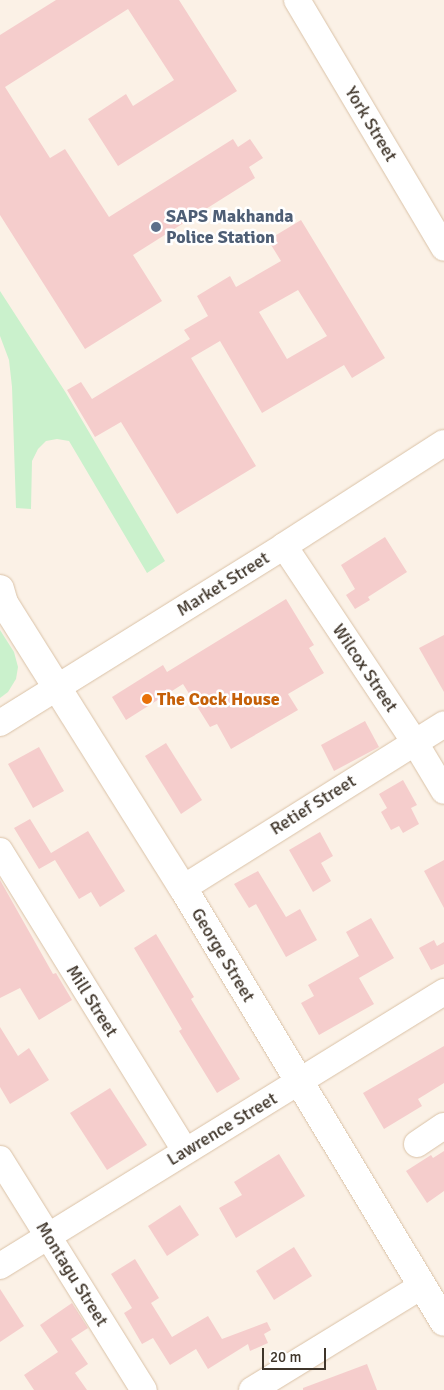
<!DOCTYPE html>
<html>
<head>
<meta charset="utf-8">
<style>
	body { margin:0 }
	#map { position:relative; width:444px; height:1390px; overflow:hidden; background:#fbf1e6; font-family:Signika,sans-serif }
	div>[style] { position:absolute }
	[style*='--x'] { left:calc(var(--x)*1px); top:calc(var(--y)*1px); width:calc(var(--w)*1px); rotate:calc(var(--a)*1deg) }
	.green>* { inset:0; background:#caf1cc }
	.building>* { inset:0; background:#f5cdcc }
	.roads { filter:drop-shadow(0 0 1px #dac2a7) drop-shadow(0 0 1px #dac2a7) }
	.minor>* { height:26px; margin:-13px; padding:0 13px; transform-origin:13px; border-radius:13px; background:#fff }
	.major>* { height:28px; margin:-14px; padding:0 14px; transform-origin:14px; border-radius:14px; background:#fff }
	.dots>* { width:14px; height:14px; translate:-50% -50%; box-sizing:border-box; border:2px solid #fff; border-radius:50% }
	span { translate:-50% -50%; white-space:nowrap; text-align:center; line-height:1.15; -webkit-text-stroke:5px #fff; paint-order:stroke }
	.street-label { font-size:18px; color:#3f352a }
	.service-label { font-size:18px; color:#4e5e75; font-weight:700 }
	.left { translate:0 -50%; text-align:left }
	.food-label { font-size:18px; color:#c56008; font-weight:700 }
	.scale { position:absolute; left:262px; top:1348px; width:64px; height:22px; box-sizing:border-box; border:2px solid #3f352a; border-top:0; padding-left:6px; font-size:15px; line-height:18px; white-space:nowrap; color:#3f352a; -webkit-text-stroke:4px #fff; paint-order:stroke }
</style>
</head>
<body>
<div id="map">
	<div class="green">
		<i style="clip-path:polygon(0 291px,66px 393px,165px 561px,147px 573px,69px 441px,57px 439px,46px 441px,38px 449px,32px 461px,31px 509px,16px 508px,12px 387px,9px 360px,0 336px)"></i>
		<i style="clip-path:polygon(0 630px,14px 652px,18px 667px,16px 679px,8px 692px,0 698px)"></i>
	</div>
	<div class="building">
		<i style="clip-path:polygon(56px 0,179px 0,237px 91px,118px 166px,88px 119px,126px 94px,133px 106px,174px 80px,128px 9px,5px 87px,50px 158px,65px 149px,109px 217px,233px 139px,238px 147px,250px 139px,263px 158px,249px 167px,255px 178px,133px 255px,162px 301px,85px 349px,0 215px,0 35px)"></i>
		<i style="clip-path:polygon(evenodd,301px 220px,385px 358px,352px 378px,344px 365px,262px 413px,220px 341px,191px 358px,256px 466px,177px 514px,121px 422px,95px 437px,67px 390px,81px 382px,92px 399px,190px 339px,184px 330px,208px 316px,197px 296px,230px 276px,236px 287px,281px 261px,268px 240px,301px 220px,298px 290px,327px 336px,287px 359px,259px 312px,298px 290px)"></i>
		<i style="clip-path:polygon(385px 537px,407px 572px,368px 597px,370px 600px,355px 609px,346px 595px,355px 589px,341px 565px)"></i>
		<i style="clip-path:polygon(286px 599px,314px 645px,309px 648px,324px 673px,288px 694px,298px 710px,231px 749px,217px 724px,210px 727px,183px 684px,126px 720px,112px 697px,163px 665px,167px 672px)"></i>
		<i style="clip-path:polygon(444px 635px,444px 692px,419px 648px)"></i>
		<i style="clip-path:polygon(365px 721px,379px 747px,334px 771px,321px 745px)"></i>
		<i style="clip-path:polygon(166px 743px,202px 800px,181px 814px,145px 756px)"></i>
		<i style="clip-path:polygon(39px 747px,64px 791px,33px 808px,8px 764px)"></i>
		<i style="clip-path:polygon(403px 780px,417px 805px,411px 808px,419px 824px,403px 833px,399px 826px,391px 830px,381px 812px,387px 808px,379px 794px)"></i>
		<i style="clip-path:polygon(30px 819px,51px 853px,88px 831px,125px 891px,100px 907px,91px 892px,79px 899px,55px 860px,39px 869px,14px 828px)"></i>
		<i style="clip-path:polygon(320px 832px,333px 856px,321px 863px,331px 881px,313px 892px,289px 850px)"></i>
		<i style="clip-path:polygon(444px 860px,444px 908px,424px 871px)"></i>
		<i style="clip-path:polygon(258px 871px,286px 917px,300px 909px,317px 940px,286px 957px,256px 904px,249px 908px,234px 884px)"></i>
		<i style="clip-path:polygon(0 880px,53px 974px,56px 973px,72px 1000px,39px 1020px,20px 988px,0 998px)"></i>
		<i style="clip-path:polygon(371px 918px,394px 958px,359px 978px,374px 1004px,319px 1035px,301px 1003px,314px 996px,308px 985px,359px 956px,346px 932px)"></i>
		<i style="clip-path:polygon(156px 934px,194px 997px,191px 999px,240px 1079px,217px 1093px,179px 1031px,182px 1029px,134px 948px)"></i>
		<i style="clip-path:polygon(434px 940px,437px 946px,444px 942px,444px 964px,431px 970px,419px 948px)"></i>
		<i style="clip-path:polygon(0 1027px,18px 1056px,29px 1048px,49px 1080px,10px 1104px,0 1087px)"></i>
		<i style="clip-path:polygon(444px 1046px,444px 1083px,418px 1099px,422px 1106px,384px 1129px,363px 1093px)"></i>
		<i style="clip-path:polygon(110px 1088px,147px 1145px,107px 1170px,70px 1113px)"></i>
		<i style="clip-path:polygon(444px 1151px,444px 1191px,427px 1203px,406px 1171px,431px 1155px,433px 1158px)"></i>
		<i style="clip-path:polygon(279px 1154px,305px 1196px,236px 1238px,219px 1208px,242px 1195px,234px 1182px)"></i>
		<i style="clip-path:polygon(180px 1205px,199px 1235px,167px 1256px,148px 1226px)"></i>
		<i style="clip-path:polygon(294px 1247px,312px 1276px,274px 1300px,256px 1271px)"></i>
		<i style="clip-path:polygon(135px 1259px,159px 1298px,151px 1303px,172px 1337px,208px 1316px,222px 1339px,267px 1322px,271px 1330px,264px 1334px,268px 1343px,250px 1351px,248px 1344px,208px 1369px,196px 1349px,170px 1365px,153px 1338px,142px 1344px,124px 1313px,132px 1308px,111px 1274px)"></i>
		<i style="clip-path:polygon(0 1289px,24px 1326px,0 1342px)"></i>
		<i style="clip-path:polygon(72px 1303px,88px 1328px,71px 1339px,88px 1364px,75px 1373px,87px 1390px,34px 1390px,24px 1375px,58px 1352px,40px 1325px)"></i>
		<i style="clip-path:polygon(367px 1364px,377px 1390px,303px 1390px,303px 1388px)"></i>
	</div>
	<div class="roads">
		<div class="minor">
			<i style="--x:297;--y:0;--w:288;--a:59.3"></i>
			<i style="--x:284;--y:546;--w:234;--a:56.3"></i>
			<i style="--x:414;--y:741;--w:58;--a:59"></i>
			<i style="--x:0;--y:723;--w:335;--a:-31.9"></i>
			<i style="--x:284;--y:546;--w:190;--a:-32.8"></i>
			<i style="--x:0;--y:851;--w:352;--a:58.3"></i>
			<i style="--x:183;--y:888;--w:308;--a:-32.1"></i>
			<i style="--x:417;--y:1144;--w:32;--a:-34"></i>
			<i style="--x:0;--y:1159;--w:272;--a:58.1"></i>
			<i style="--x:0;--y:1266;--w:522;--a:-31.68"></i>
			<i style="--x:252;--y:1390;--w:199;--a:-31.5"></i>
		</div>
		<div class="major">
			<i style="--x:0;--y:589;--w:15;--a:74"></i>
			<i style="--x:4;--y:603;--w:337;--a:57.9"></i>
			<i style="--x:183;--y:888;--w:506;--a:58.98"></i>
		</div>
	</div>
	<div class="dots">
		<i style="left:156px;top:227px;background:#5c6f8a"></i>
		<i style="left:147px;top:699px;background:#e8710a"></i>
	</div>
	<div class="street-label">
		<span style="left:371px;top:124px;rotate:59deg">York Street</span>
		<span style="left:223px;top:584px;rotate:-32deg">Market Street</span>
		<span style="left:365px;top:668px;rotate:56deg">Wilcox Street</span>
		<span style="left:313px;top:805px;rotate:-32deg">Retief Street</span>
		<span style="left:223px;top:955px;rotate:59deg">George Street</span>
		<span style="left:92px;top:1001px;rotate:58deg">Mill Street</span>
		<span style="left:222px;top:1129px;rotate:-31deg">Lawrence Street</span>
		<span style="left:72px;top:1274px;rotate:58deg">Montagu Street</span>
	</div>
	<div class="service-label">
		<span class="left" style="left:166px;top:227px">SAPS Makhanda<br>Police Station</span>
	</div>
	<div class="food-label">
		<span class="left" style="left:157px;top:699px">The Cock House</span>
	</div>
	<div class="scale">20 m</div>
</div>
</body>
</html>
